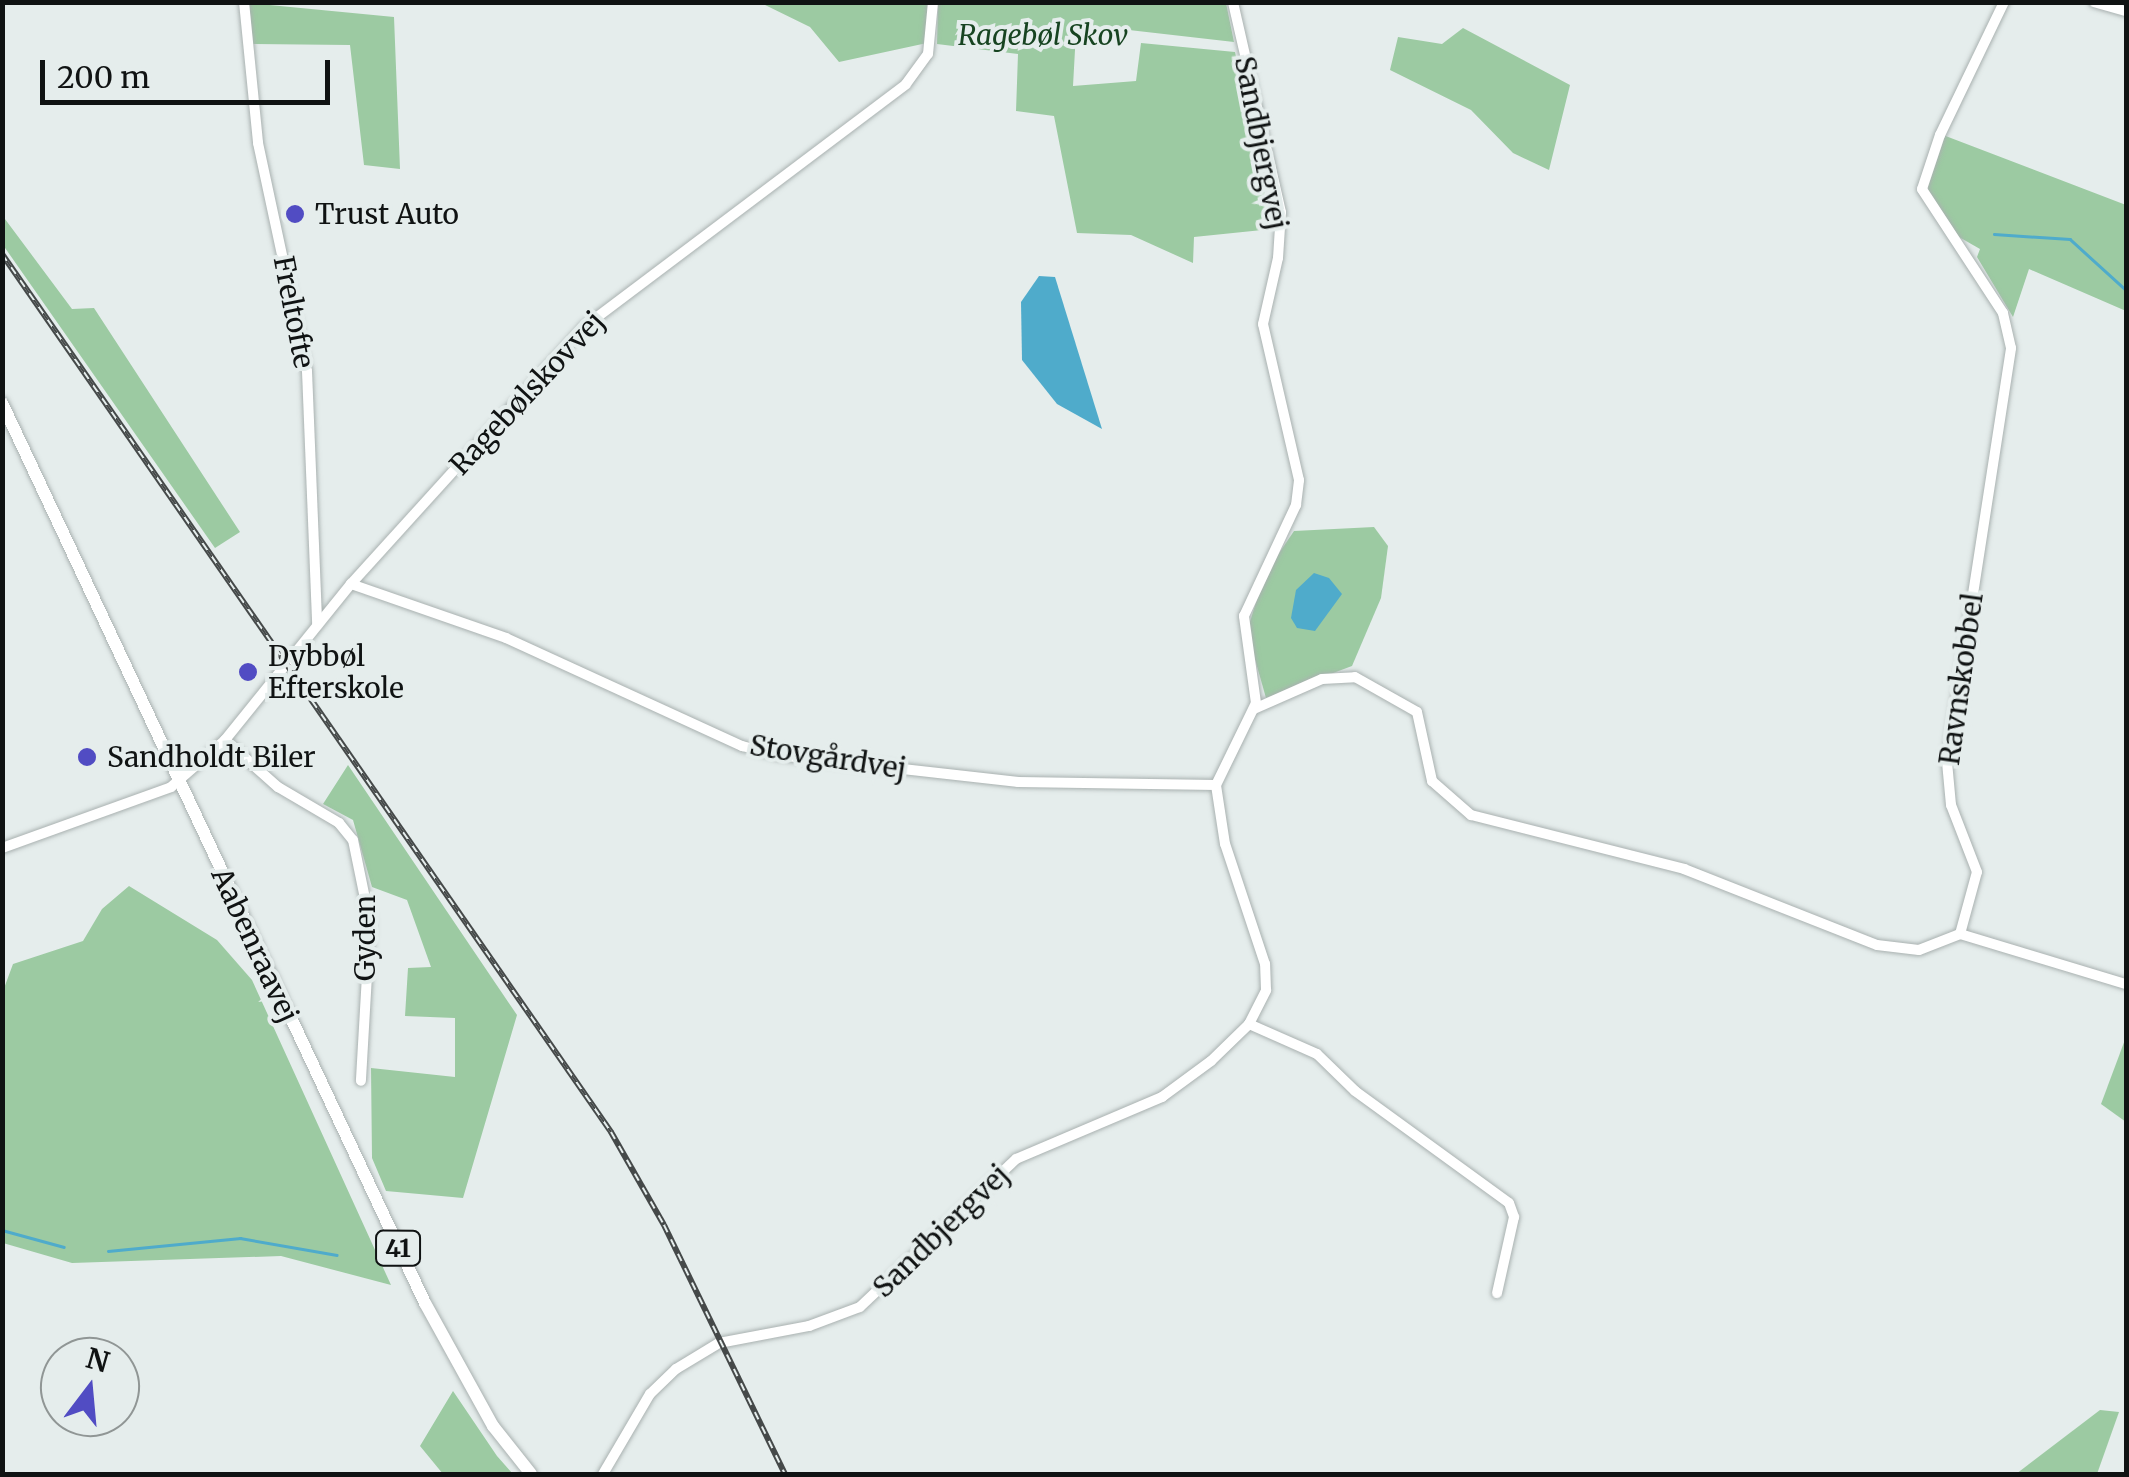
<!DOCTYPE html>
<html>
<head>
<meta charset="utf-8">
<style>
	body { margin:0 }
	#map { position:relative; width:2129px; height:1477px; overflow:hidden; background:#e5edec; font-family:Merriweather,serif }
	div>[style] { position:absolute }
	[style*='--x'] { left:calc(var(--x)*1px); top:calc(var(--y)*1px); width:calc(var(--w)*1px); rotate:calc(var(--a)*1deg) }
	.green>* { inset:0; background:#9ccaa2 }
	.water>* { inset:0; background:#4fabcb }
	.stream>* { height:2.5px; margin:-1.25px; padding:0 1.25px; transform-origin:1.25px; border-radius:1.25px; background:#4fabcb }
	.roads { filter:drop-shadow(0 0 2px #a9b1b0) drop-shadow(0 0 2px #a9b1b0) }
	.minor>* { height:10px; margin:-5px; padding:0 5px; transform-origin:5px; border-radius:5px; background:#fff }
	.major>* { height:12px; margin:-6px; padding:0 6px; transform-origin:6px; border-radius:6px; background:#fff }
	.rail>* { height:6px; margin-top:-3px; transform-origin:0; background:repeating-linear-gradient(90deg,#e5edec 0 8px,#454949 0 16px); box-sizing:border-box; border-block:2px solid #454949 }
	.dots>* { width:28px; height:28px; translate:-50% -50%; box-sizing:border-box; border:5px solid #e5edec; border-radius:50% }
	span { translate:-50% -50%; white-space:nowrap; text-align:center; line-height:1.15; -webkit-text-stroke:8px #e5edec; paint-order:stroke }
	.shield-label span { padding:2px 8px; background:#e5edec; border:2px solid; border-radius:8px; -webkit-text-stroke-width:0 }
	.shield-label { font-size:25px; color:#101313; font-weight:700 }
	.park-label { font-size:28px; color:#174421; font-style:italic }
	.street-label { font-size:28px; color:#101313 }
	.poi-label { font-size:28px; color:#101313 }
	.left { translate:0 -50%; text-align:left }
	.frame { position:absolute; inset:0; border:5px solid #101313; pointer-events:none }
	.north { position:absolute; left:40px; top:1337px; width:100px; height:100px; box-sizing:border-box; background:#e5edec; border:2px solid #909695; border-radius:50%; rotate:16deg; font-size:28px; font-weight:700; line-height:40px; text-align:center; color:#101313 }
	.north::after { content:''; display:block; margin:auto; width:35px; height:45px; background:#514cc3; clip-path:polygon(50% 0,100% 100%,50% 72%,0 100%) }
	.scale { position:absolute; left:40px; top:60px; width:290px; height:45px; box-sizing:border-box; border:5px solid #101313; border-top:0; padding-left:12px; font-size:30px; line-height:35px; white-space:nowrap; color:#101313; -webkit-text-stroke:8px #e5edec; paint-order:stroke }
</style>
</head>
<body>
<div id="map">
	<div class="green">
		<i style="clip-path:polygon(249px 3px,394px 17px,400px 169px,364px 165px,350px 45px,253px 44px)"></i>
		<i style="clip-path:polygon(761px 3px,928px 3px,927px 43px,839px 62px,810px 27px)"></i>
		<i style="clip-path:polygon(938px 3px,1226px 3px,1234px 42px,1094px 26px,1076px 32px,1073px 86px,1136px 81px,1141px 43px,1235px 52px,1272px 229px,1194px 237px,1193px 263px,1131px 235px,1077px 233px,1054px 116px,1016px 111px,1018px 54px,937px 44px)"></i>
		<i style="clip-path:polygon(1463px 28px,1570px 85px,1549px 170px,1513px 153px,1471px 110px,1390px 70px,1398px 37px,1442px 44px)"></i>
		<i style="clip-path:polygon(1943px 135px,2126px 205px,2126px 311px,2029px 269px,2013px 317px,1977px 257px,1980px 249px,1959px 237px,1928px 190px,1929px 164px)"></i>
		<i style="clip-path:polygon(2px 215px,72px 309px,94px 308px,240px 532px,215px 548px,3px 245px)"></i>
		<i style="clip-path:polygon(1374px 527px,1388px 546px,1381px 598px,1352px 666px,1266px 698px,1247px 631px,1265px 574px,1294px 531px)"></i>
		<i style="clip-path:polygon(348px 765px,517px 1015px,463px 1198px,386px 1191px,372px 1158px,371px 1068px,455px 1077px,455px 1018px,405px 1016px,408px 968px,431px 967px,407px 900px,372px 887px,353px 820px,323px 804px)"></i>
		<i style="clip-path:polygon(129px 886px,217px 940px,252px 980px,391px 1285px,281px 1256px,72px 1263px,3px 1243px,3px 991px,13px 964px,83px 941px,102px 909px)"></i>
		<i style="clip-path:polygon(2126px 1037px,2126px 1122px,2101px 1104px)"></i>
		<i style="clip-path:polygon(453px 1391px,497px 1456px,513px 1474px,443px 1474px,420px 1446px)"></i>
		<i style="clip-path:polygon(2100px 1410px,2119px 1412px,2097px 1474px,2016px 1474px)"></i>
	</div>
	<div class="water">
		<i style="clip-path:polygon(1039px 276px,1055px 277px,1102px 429px,1057px 404px,1022px 360px,1021px 302px)"></i>
		<i style="clip-path:polygon(1314px 573px,1329px 578px,1342px 594px,1315px 631px,1297px 628px,1291px 618px,1296px 590px)"></i>
	</div>
	<div class="stream">
		<i style="--x:1994;--y:234;--w:76;--a:3.8"></i>
		<i style="--x:2070;--y:239;--w:76;--a:42.3"></i>
		<i style="--x:2;--y:1230;--w:64;--a:15.3"></i>
		<i style="--x:108;--y:1251;--w:133;--a:-5.6"></i>
		<i style="--x:240;--y:1238;--w:98;--a:9.9"></i>
	</div>
	<div class="roads">
		<div class="minor">
			<i style="--x:244;--y:2;--w:142;--a:84.3"></i>
			<i style="--x:258;--y:143;--w:233;--a:77.9"></i>
			<i style="--x:307;--y:371;--w:254;--a:87.7"></i>
			<i style="--x:2094;--y:2;--w:33;--a:16"></i>
			<i style="--x:351;--y:584;--w:164;--a:19.2"></i>
			<i style="--x:506;--y:638;--w:260;--a:24.6"></i>
			<i style="--x:742;--y:746;--w:37;--a:14"></i>
			<i style="--x:778;--y:755;--w:242;--a:6.4"></i>
			<i style="--x:1018;--y:782;--w:198;--a:0.9"></i>
			<i style="--x:1254;--y:709;--w:74;--a:-23.8"></i>
			<i style="--x:1322;--y:679;--w:33;--a:-3"></i>
			<i style="--x:1355;--y:677;--w:71;--a:29.4"></i>
			<i style="--x:1417;--y:712;--w:71;--a:77.7"></i>
			<i style="--x:1432;--y:781;--w:52;--a:41.1"></i>
			<i style="--x:1471;--y:815;--w:220;--a:14.2"></i>
			<i style="--x:1684;--y:869;--w:207;--a:21.5"></i>
			<i style="--x:1877;--y:945;--w:42;--a:6.8"></i>
			<i style="--x:1919;--y:950;--w:44;--a:-21.3"></i>
			<i style="--x:1960;--y:934;--w:64;--a:-74.7"></i>
			<i style="--x:1977;--y:872;--w:72;--a:-111.2"></i>
			<i style="--x:1951;--y:805;--w:43;--a:-95.3"></i>
			<i style="--x:1947;--y:762;--w:419;--a:-81.2"></i>
			<i style="--x:2011;--y:348;--w:36;--a:-103"></i>
			<i style="--x:2003;--y:313;--w:148;--a:-123.2"></i>
			<i style="--x:1922;--y:189;--w:57;--a:-71.6"></i>
			<i style="--x:1940;--y:135;--w:148;--a:-64.3"></i>
			<i style="--x:225;--y:740;--w:71;--a:41.6"></i>
			<i style="--x:278;--y:787;--w:71;--a:30.5"></i>
			<i style="--x:339;--y:823;--w:22;--a:51"></i>
			<i style="--x:353;--y:840;--w:85;--a:78.4"></i>
			<i style="--x:370;--y:923;--w:158;--a:93.3"></i>
			<i style="--x:2;--y:848;--w:180;--a:-19.8"></i>
			<i style="--x:171;--y:787;--w:72;--a:-41"></i>
			<i style="--x:225;--y:740;--w:201;--a:-51.1"></i>
			<i style="--x:351;--y:584;--w:347;--a:-47.8"></i>
			<i style="--x:584;--y:327;--w:403;--a:-37"></i>
			<i style="--x:906;--y:84;--w:37;--a:-54"></i>
			<i style="--x:928;--y:54;--w:52;--a:-84.5"></i>
			<i style="--x:1960;--y:934;--w:173;--a:16.8"></i>
			<i style="--x:1249;--y:1024;--w:74;--a:23.8"></i>
			<i style="--x:1317;--y:1054;--w:53;--a:44.2"></i>
			<i style="--x:1355;--y:1091;--w:190;--a:36"></i>
			<i style="--x:1509;--y:1203;--w:15;--a:70"></i>
			<i style="--x:1514;--y:1217;--w:78;--a:102.6"></i>
			<i style="--x:603;--y:1474;--w:93;--a:-59.6"></i>
			<i style="--x:650;--y:1394;--w:36;--a:-44"></i>
			<i style="--x:676;--y:1369;--w:50;--a:-31.2"></i>
			<i style="--x:719;--y:1343;--w:92;--a:-10.7"></i>
			<i style="--x:809;--y:1326;--w:54;--a:-20.4"></i>
			<i style="--x:860;--y:1307;--w:215;--a:-43.5"></i>
			<i style="--x:1016;--y:1159;--w:159;--a:-23"></i>
			<i style="--x:1162;--y:1097;--w:61;--a:-36.3"></i>
			<i style="--x:1211;--y:1061;--w:53;--a:-44.2"></i>
			<i style="--x:1249;--y:1024;--w:38;--a:-63"></i>
			<i style="--x:1266;--y:990;--w:26;--a:-92"></i>
			<i style="--x:1265;--y:964;--w:126;--a:-108.4"></i>
			<i style="--x:1225;--y:844;--w:60;--a:-98.7"></i>
			<i style="--x:1216;--y:785;--w:91;--a:-64"></i>
			<i style="--x:1256;--y:703;--w:88;--a:-97.9"></i>
			<i style="--x:1244;--y:616;--w:123;--a:-64.9"></i>
			<i style="--x:1296;--y:505;--w:25;--a:-83"></i>
			<i style="--x:1299;--y:480;--w:160;--a:-103"></i>
			<i style="--x:1263;--y:324;--w:68;--a:-77.2"></i>
			<i style="--x:1278;--y:258;--w:46;--a:-86.3"></i>
			<i style="--x:1281;--y:212;--w:215;--a:-102.9"></i>
		</div>
		<div class="major">
			<i style="--x:2;--y:403;--w:994;--a:64.83"></i>
			<i style="--x:425;--y:1303;--w:141;--a:61.1"></i>
			<i style="--x:493;--y:1426;--w:61;--a:51.6"></i>
		</div>
	</div>
	<div class="rail">
		<i style="--x:2;--y:254;--w:1069;--a:55.25"></i>
		<i style="--x:611;--y:1132;--w:107;--a:60.3"></i>
		<i style="--x:664;--y:1225;--w:277;--a:64.1"></i>
	</div>
	<div class="dots">
		<i style="left:295px;top:214px;background:#514cc3"></i>
		<i style="left:248px;top:672px;background:#514cc3"></i>
		<i style="left:87px;top:757px;background:#514cc3"></i>
	</div>
	<div class="shield-label">
		<span style="left:398px;top:1248px">41</span>
	</div>
	<div class="park-label">
		<span style="left:1043px;top:35px">Ragebøl Skov</span>
	</div>
	<div class="street-label">
		<span style="left:1261px;top:143px;rotate:79deg">Sandbjergvej</span>
		<span style="left:294px;top:312px;rotate:79deg">Freltofte</span>
		<span style="left:527px;top:393px;rotate:-47deg">Ragebølskovvej</span>
		<span style="left:1961px;top:679px;rotate:-82deg">Ravnskobbel</span>
		<span style="left:828px;top:757px;rotate:9deg">Stovgårdvej</span>
		<span style="left:365px;top:938px;rotate:-90deg">Gyden</span>
		<span style="left:255px;top:945px;rotate:65deg">Aabenraavej</span>
		<span style="left:941px;top:1231px;rotate:-44deg">Sandbjergvej</span>
	</div>
	<div class="poi-label">
		<span class="left" style="left:315px;top:214px">Trust Auto</span>
		<span class="left" style="left:268px;top:672px">Dybbøl<br>Efterskole</span>
		<span class="left" style="left:107px;top:757px">Sandholdt Biler</span>
	</div>
	<div class="frame"></div>
	<div class="north">N</div>
	<div class="scale">200 m</div>
</div>
</body>
</html>
